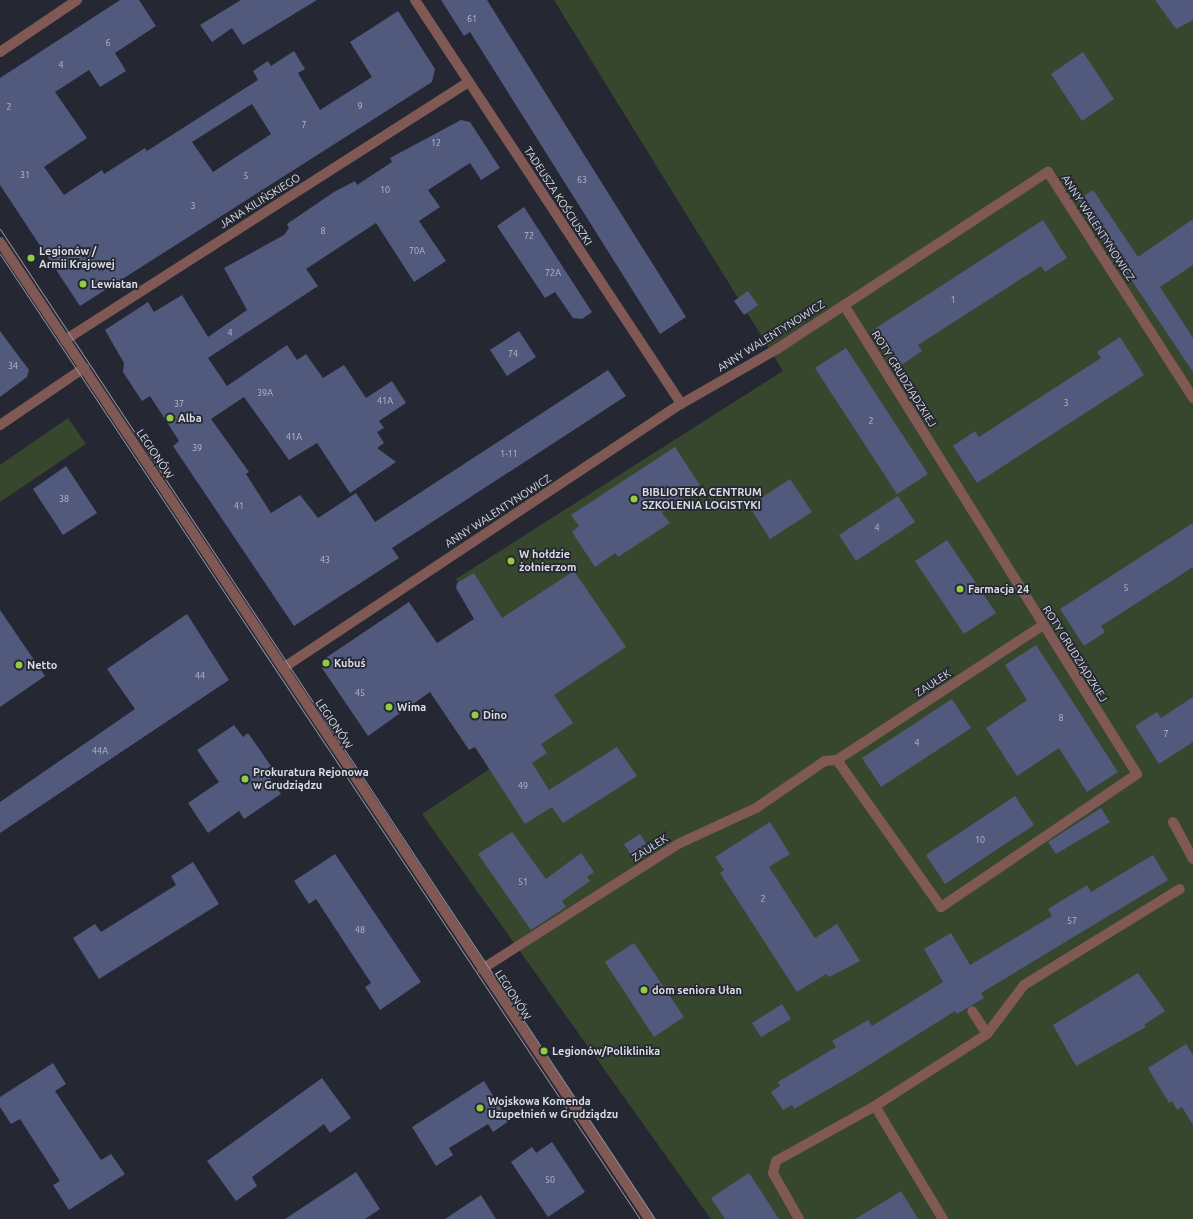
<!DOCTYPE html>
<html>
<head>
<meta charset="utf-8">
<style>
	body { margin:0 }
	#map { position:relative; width:1193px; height:1219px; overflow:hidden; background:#252833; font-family:Ubuntu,sans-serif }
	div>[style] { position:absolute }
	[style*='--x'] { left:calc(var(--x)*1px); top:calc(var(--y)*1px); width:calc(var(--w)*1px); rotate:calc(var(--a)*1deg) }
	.green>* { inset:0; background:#37472d }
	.building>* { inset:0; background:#51597d }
	.minor>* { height:10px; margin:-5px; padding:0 5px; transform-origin:5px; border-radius:5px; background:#815954 }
	.tram>* { height:1px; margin:-0.5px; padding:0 0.5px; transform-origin:0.5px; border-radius:0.5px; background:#91939d }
	.dots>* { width:11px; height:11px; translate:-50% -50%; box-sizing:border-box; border:2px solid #252833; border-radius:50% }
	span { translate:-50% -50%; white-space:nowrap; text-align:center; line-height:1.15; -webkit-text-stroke:3.5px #252833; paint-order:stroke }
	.number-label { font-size:9px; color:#b8bbca }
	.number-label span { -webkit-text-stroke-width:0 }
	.street-label { font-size:11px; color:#dadce4 }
	.poi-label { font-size:11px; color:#dadce4; font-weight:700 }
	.left { translate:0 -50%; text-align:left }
</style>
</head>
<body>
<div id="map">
	<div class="green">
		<i style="clip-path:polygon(554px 0,1193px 0,1193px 1219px,711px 1219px,422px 814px,542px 734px,456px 579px,783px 371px)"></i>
		<i style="clip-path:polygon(68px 418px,86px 444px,0 502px,0 465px)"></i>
	</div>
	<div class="building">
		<i style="clip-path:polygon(evenodd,120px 0,139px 0,156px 26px,115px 53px,126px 71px,100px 87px,89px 70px,55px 92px,87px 138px,44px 167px,64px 195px,102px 170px,104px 174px,145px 148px,147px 151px,258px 80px,253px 71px,268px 61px,271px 66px,294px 51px,305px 69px,298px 73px,320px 110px,372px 77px,350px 42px,398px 11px,435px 69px,432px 82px,80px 306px,0 185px,0 78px,120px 0,252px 104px,271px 134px,213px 172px,192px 142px,252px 104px)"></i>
		<i style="clip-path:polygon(241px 0,317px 0,243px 45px,232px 28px,212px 42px,200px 25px)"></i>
		<i style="clip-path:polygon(441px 0,487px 0,686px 317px,660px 334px,470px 32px,464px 36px)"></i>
		<i style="clip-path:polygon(1155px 0,1193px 0,1193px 20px,1176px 29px)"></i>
		<i style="clip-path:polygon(1083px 52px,1114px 99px,1082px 121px,1051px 74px)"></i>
		<i style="clip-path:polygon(461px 120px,470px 122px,500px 168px,481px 180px,470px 163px,428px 190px,440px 207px,419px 221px,446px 261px,414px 282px,376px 223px,306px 269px,318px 286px,208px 358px,227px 386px,287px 345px,297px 360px,306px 354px,323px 378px,344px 365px,366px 398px,392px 381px,406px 403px,379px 421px,384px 428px,377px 432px,384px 443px,377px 448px,396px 462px,350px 493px,317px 443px,289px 460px,244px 397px,211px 419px,249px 472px,246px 474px,271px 513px,300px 495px,318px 518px,356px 493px,375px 522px,608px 370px,626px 396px,392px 548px,399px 558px,294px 626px,173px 446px,179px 441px,150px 396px,142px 401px,123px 372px,124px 363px,105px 330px,148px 302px,154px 312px,182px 295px,208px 337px,247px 310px,224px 268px,284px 235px,289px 228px,287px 224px,334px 192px,355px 181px,357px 185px,392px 162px,390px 158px)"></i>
		<i style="clip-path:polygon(1093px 190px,1138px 257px,1193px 219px,1193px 265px,1160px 287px,1193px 338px,1193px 372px,1078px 200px)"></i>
		<i style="clip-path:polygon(524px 207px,592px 312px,582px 319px,573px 318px,555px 292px,545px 298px,497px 226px)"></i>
		<i style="clip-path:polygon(1043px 220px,1067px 258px,1045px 272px,1041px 266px,918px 345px,922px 351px,900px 366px,876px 328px)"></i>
		<i style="clip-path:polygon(748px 291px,758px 305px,744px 315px,734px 301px)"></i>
		<i style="clip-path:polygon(0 331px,29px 370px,27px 377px,0 397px)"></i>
		<i style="clip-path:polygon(519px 331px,536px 357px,507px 376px,490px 350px)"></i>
		<i style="clip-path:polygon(1120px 337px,1144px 375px,977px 483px,953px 446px,975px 431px,979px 437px,1101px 358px,1097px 352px)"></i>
		<i style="clip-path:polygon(846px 348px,928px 474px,897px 494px,815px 368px)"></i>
		<i style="clip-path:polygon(675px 447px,701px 487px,662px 513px,670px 523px,618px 557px,615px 553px,595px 567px,572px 532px,579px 526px,571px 515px)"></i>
		<i style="clip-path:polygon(66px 466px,97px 513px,63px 535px,33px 489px)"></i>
		<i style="clip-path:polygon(790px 479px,812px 512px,770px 539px,749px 506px)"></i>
		<i style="clip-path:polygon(898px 496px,915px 522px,856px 561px,839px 535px)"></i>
		<i style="clip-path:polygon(1193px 523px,1193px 567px,1101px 626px,1105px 632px,1084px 646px,1060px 609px)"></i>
		<i style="clip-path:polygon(947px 540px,996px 613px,964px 634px,915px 561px)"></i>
		<i style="clip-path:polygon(574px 571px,626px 647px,554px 695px,573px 723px,541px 744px,547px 753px,532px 763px,549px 790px,617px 747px,637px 776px,563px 823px,552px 807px,525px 824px,475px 747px,469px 750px,430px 692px,368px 736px,322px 668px,324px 659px,409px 602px,437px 643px,474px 619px,456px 588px,457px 583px,474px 573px,502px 618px)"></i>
		<i style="clip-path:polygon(0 610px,45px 676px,0 707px)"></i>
		<i style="clip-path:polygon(187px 614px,229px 680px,0 833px,0 802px,135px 709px,107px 669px)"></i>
		<i style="clip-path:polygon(1036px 645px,1118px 772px,1087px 792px,1059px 748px,1017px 776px,986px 728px,1027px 700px,1005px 665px)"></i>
		<i style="clip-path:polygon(1193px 697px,1193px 742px,1159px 764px,1135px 726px,1157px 712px,1161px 718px)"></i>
		<i style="clip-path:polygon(952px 699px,971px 728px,881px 787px,862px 758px)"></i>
		<i style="clip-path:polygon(234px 725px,243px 737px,248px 733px,271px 766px,265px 770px,281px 794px,244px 819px,239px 811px,208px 833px,188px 803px,219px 782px,197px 750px)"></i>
		<i style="clip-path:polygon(1015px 796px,1034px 825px,945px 884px,926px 855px)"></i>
		<i style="clip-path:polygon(1101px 808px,1110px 822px,1056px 854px,1048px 842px)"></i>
		<i style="clip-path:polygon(770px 822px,790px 854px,769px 867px,815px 938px,837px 924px,860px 961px,829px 977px,826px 974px,797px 992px,720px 873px,724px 870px,715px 857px)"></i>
		<i style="clip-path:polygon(512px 832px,546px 879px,581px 853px,594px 872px,587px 877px,590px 881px,562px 901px,566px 907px,531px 930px,478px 854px)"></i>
		<i style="clip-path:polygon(640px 834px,649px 848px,633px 858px,624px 844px)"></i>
		<i style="clip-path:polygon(335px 854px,421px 982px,380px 1010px,365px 987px,371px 983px,316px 899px,309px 904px,294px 881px)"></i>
		<i style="clip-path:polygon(1153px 855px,1168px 880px,981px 993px,984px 998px,957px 1014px,955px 1011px,853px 1075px,794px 1109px,792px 1105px,783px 1110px,771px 1092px,780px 1086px,778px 1082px,836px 1047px,832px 1041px,868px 1020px,872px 1026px,943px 982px,924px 949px,951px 933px,970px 965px,1052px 916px,1048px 909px,1087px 885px,1091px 892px)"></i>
		<i style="clip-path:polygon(193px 862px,219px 904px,99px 979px,73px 938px,95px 924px,101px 932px,176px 885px,171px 876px)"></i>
		<i style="clip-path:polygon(634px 943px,684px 1017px,654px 1037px,605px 962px)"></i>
		<i style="clip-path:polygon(1138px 973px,1165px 1011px,1144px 1025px,1146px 1027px,1076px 1066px,1053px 1025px)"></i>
		<i style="clip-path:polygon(782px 1004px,791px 1019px,761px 1037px,752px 1023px)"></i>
		<i style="clip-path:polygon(1186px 1044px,1193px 1055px,1193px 1125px,1182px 1107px,1177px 1110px,1172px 1101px,1169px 1103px,1148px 1068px)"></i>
		<i style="clip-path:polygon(53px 1063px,66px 1084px,55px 1091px,101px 1160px,111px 1154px,125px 1174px,69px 1210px,53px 1185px,60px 1181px,20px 1119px,11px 1124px,0 1107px,0 1097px)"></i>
		<i style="clip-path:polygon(322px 1078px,351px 1118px,330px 1133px,324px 1124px,252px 1177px,257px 1186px,236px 1201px,207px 1161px)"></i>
		<i style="clip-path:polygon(484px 1081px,509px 1121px,493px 1132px,488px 1124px,449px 1148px,453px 1155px,436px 1166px,412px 1127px)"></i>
		<i style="clip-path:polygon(552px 1142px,585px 1192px,548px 1217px,511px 1162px,532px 1147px,536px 1153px)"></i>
		<i style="clip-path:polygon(356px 1172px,380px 1209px,365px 1219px,285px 1219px)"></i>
		<i style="clip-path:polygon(749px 1173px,779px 1219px,725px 1219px,711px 1198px)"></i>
		<i style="clip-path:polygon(901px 1191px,918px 1219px,855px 1219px,890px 1198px)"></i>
		<i style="clip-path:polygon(481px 1195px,496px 1219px,445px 1219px)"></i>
	</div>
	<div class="minor">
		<i style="--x:415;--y:0;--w:484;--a:56.6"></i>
		<i style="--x:0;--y:52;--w:93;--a:-34"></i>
		<i style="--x:0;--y:242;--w:1173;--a:56.4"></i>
		<i style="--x:844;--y:305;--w:553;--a:58.01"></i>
		<i style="--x:1137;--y:774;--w:237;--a:145.8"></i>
		<i style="--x:941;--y:907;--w:180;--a:-125.3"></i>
		<i style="--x:837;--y:760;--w:246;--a:-33.2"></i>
		<i style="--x:65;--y:340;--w:479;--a:-32.6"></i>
		<i style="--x:0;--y:425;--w:102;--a:-34.2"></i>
		<i style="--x:283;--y:668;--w:478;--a:-33.6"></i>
		<i style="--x:681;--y:404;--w:111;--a:-29.8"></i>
		<i style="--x:777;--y:349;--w:324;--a:-33.2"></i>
		<i style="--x:1048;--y:172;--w:269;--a:57.3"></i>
		<i style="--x:1173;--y:822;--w:42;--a:61.6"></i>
		<i style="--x:482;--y:969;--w:232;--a:-32.5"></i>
		<i style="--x:678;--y:844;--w:86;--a:-24.8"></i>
		<i style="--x:756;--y:808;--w:83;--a:-34.3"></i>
		<i style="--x:825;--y:761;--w:12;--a:-5"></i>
		<i style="--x:987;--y:1034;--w:61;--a:-52.9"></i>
		<i style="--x:1024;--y:985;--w:183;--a:-31.6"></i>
		<i style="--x:875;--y:1106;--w:132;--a:59"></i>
		<i style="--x:799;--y:1219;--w:53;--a:-119.5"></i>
		<i style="--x:773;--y:1173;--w:12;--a:-76"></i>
		<i style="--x:776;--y:1161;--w:113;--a:-29.1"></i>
		<i style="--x:875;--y:1106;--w:133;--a:-32.7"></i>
		<i style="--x:987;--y:1034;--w:27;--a:-123"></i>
	</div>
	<div class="tram">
		<i style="--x:0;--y:229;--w:1187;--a:56.51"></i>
		<i style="--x:0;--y:254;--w:1158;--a:56.45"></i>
	</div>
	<div class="dots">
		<i style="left:31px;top:258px;background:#90cd41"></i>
		<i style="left:83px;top:284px;background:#90cd41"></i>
		<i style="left:170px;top:418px;background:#90cd41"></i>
		<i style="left:634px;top:499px;background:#90cd41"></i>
		<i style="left:511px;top:561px;background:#90cd41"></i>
		<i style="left:960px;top:589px;background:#90cd41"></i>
		<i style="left:326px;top:663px;background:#90cd41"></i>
		<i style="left:19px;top:665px;background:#90cd41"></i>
		<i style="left:389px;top:707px;background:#90cd41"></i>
		<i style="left:475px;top:715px;background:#90cd41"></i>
		<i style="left:245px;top:779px;background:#90cd41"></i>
		<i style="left:644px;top:990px;background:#90cd41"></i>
		<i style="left:544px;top:1051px;background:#90cd41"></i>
		<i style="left:480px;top:1108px;background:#90cd41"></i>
	</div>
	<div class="number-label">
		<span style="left:472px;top:19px">61</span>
		<span style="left:108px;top:43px">6</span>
		<span style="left:61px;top:65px">4</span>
		<span style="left:360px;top:106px">9</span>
		<span style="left:9px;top:107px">2</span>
		<span style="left:304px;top:125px">7</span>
		<span style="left:436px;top:143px">12</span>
		<span style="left:25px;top:175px">31</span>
		<span style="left:246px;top:176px">5</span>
		<span style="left:582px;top:180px">63</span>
		<span style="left:385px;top:190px">10</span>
		<span style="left:193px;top:206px">3</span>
		<span style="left:323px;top:231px">8</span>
		<span style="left:529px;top:236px">72</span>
		<span style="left:417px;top:251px">70A</span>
		<span style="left:553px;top:273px">72A</span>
		<span style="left:953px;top:300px">1</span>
		<span style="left:230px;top:333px">4</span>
		<span style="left:513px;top:354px">74</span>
		<span style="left:13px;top:366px">34</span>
		<span style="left:265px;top:393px">39A</span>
		<span style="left:385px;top:401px">41A</span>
		<span style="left:1066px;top:403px">3</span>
		<span style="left:179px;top:404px">37</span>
		<span style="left:871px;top:421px">2</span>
		<span style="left:294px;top:437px">41A</span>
		<span style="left:197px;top:448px">39</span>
		<span style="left:509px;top:454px">1-11</span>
		<span style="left:64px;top:499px">38</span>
		<span style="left:239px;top:506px">41</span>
		<span style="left:877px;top:528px">4</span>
		<span style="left:325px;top:560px">43</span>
		<span style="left:1126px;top:588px">5</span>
		<span style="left:200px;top:676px">44</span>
		<span style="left:360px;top:693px">45</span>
		<span style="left:1061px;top:718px">8</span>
		<span style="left:1166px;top:734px">7</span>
		<span style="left:917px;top:743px">4</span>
		<span style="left:100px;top:751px">44A</span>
		<span style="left:523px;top:786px">49</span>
		<span style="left:980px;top:840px">10</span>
		<span style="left:523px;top:882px">51</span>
		<span style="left:763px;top:899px">2</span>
		<span style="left:1072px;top:921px">57</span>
		<span style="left:360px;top:930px">48</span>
		<span style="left:550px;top:1180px">50</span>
	</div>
	<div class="street-label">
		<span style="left:558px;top:196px;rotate:57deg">TADEUSZA KOŚCIUSZKI</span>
		<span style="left:260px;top:201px;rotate:-32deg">JANA KILIŃSKIEGO</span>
		<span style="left:1098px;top:228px;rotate:57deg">ANNY WALENTYNOWICZ</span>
		<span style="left:771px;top:336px;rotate:-32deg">ANNY WALENTYNOWICZ</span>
		<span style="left:904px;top:379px;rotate:58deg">ROTY GRUDZIĄDZKIEJ</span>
		<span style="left:155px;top:454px;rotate:56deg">LEGIONÓW</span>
		<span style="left:498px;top:511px;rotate:-33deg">ANNY WALENTYNOWICZ</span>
		<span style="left:1075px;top:654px;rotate:58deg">ROTY GRUDZIĄDZKIEJ</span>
		<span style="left:933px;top:683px;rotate:-33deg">ZAUŁEK</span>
		<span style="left:334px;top:724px;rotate:56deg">LEGIONÓW</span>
		<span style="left:650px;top:848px;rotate:-33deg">ZAUŁEK</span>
		<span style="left:513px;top:995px;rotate:57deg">LEGIONÓW</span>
	</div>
	<div class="poi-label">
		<span class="left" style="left:39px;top:258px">Legionów /<br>Armii Krajowej</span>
		<span class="left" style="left:91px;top:284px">Lewiatan</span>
		<span class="left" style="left:178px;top:418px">Alba</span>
		<span class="left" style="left:642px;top:499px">BIBLIOTEKA CENTRUM<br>SZKOLENIA LOGISTYKI</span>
		<span class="left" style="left:519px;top:561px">W hołdzie<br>żołnierzom</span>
		<span class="left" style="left:968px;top:589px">Farmacja 24</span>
		<span class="left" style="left:334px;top:663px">Kubuś</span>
		<span class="left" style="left:27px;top:665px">Netto</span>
		<span class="left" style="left:397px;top:707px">Wima</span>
		<span class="left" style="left:483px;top:715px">Dino</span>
		<span class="left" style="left:253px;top:779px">Prokuratura Rejonowa<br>w Grudziądzu</span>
		<span class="left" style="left:652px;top:990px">dom seniora Ułan</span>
		<span class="left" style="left:552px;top:1051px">Legionów/Poliklinika</span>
		<span class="left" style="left:488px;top:1108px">Wojskowa Komenda<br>Uzupełnień w Grudziądzu</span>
	</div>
</div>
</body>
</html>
